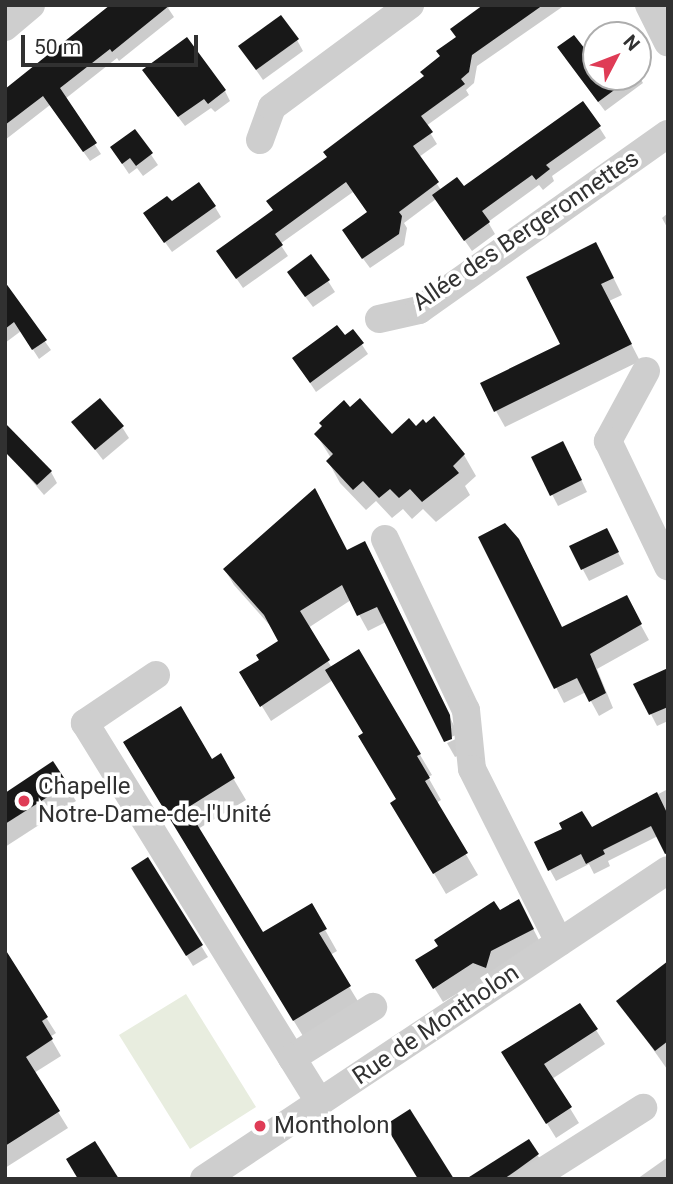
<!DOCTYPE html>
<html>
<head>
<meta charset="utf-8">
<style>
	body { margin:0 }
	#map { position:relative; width:673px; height:1184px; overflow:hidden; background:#fff; font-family:Roboto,sans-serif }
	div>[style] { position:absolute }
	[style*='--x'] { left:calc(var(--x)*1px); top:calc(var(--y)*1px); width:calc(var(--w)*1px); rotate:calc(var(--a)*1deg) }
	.green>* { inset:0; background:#e8eddf }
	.shadow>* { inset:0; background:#0003 }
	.building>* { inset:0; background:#181818 }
	.minor>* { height:28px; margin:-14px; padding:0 14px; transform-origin:14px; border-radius:14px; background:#cecece }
	.dots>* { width:19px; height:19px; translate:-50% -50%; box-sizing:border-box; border:4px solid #fff; border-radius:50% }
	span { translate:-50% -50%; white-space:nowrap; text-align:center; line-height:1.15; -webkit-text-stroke:7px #fff; paint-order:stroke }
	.street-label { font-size:24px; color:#313131 }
	.poi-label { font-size:24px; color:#313131 }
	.left { translate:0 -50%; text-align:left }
	.frame { position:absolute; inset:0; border:7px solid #313131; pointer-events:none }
	.north { position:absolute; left:582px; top:21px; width:70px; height:70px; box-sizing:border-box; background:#fff; border:2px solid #adadad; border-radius:50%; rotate:48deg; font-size:19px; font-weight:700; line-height:28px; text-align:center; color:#313131 }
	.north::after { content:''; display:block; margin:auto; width:24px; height:32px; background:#df3c56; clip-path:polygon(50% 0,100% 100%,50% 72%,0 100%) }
	.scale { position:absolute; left:21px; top:35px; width:177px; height:32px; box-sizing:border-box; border:4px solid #313131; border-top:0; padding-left:9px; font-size:21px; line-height:24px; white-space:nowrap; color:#313131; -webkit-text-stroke:5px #fff; paint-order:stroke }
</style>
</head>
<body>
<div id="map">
	<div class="green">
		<i style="clip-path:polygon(186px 994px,256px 1107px,190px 1149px,119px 1035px)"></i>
	</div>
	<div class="shadow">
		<i style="clip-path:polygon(113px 5px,172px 5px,168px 8px,174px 17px,119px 61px,117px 58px,65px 99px,101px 154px,90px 161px,50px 105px,5px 140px,5px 91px)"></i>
		<i style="clip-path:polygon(489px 5px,565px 5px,477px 66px,474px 83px,466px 90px,469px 95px,426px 126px,437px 144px,419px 157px,441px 190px,463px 189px,599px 127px,606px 138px,552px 176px,554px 181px,543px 190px,539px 185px,488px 222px,495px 234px,472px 251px,436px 199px,404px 223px,407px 228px,404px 245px,370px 268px,350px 241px,368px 213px,353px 192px,280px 244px,288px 256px,243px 288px,225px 262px,328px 158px,426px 77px)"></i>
		<i style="clip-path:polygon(297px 40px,303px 51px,263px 80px,240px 47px)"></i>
		<i style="clip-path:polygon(565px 58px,596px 66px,596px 77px,638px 77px,638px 74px,643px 83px,605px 111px)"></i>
		<i style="clip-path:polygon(150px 80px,225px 91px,230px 101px,215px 112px,211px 108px,185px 126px)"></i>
		<i style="clip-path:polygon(135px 131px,158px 165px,143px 176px,137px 168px,129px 174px,119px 159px)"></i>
		<i style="clip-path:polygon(171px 204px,215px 207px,221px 217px,172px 252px,152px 224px)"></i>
		<i style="clip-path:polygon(668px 213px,668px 229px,662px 218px)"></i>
		<i style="clip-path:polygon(605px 261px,622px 295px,609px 301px,640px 361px,505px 427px,496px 411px,562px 345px)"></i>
		<i style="clip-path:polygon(328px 281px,335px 292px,313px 307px,295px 283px)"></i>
		<i style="clip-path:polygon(5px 285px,51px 350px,39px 359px,21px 331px,5px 343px)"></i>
		<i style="clip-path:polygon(353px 331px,368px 354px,316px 392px,300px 368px)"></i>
		<i style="clip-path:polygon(350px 409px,392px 436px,416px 428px,464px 455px,476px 476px,465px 486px,470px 495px,436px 522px,423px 509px,412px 519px,403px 509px,392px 518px,376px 501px,366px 510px,340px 483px,328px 461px,331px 458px,316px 434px)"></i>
		<i style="clip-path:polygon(74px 422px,122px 427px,129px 438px,103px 460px)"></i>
		<i style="clip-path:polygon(569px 454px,587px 492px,558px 506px,533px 457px)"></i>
		<i style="clip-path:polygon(10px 455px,51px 472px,57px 483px,44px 495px)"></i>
		<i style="clip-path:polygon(480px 538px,563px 629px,626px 598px,649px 640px,597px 669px,613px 708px,599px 716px,586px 692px,564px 703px)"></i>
		<i style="clip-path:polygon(612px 541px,624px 564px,589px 581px,571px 547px)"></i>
		<i style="clip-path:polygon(347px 552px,373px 559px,458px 734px,445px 740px,386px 622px,368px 631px,351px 600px,308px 628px,332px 668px,359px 652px,432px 775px,428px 777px,441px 800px,436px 803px,478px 875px,446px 894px,393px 803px,398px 800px,365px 734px,333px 680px,271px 721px,241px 672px,261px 660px,280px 642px,273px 629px,234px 585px,225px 570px)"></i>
		<i style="clip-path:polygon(668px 670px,668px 721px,657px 726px,636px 685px)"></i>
		<i style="clip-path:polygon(458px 738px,460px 755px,455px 757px,447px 743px)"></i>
		<i style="clip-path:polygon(220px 756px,246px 800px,198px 829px,262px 934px,311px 905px,337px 951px,330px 955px,362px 1008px,306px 1041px,137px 764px,212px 761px)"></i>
		<i style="clip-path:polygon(66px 785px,76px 801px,5px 847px,5px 794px)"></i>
		<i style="clip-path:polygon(668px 789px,668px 855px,658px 836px,608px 861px,610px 866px,594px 874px,589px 864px,556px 881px,550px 870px,591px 829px)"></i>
		<i style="clip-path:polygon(148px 860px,208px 957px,193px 966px,140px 880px)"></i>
		<i style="clip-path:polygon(500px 912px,526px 915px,541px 944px,443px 1002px,418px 961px)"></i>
		<i style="clip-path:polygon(5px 953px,56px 1033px,50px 1037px,61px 1056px,34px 1073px,68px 1128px,5px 1168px)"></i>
		<i style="clip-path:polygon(668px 963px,667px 1069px,619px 1001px)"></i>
		<i style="clip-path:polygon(596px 1030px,605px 1044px,552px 1079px,579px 1123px,556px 1138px,512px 1067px)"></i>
		<i style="clip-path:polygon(529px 1141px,544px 1166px,525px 1179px,482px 1179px)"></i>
		<i style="clip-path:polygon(668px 1157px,668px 1179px,637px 1179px)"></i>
	</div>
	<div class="building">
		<i style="clip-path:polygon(110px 5px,170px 5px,112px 52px,110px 49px,60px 88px,97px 143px,83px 152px,43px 96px,5px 125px,5px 89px)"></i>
		<i style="clip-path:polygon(483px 5px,543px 5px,472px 55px,469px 72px,461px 79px,465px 84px,421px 116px,433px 132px,413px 146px,439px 182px,399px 212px,402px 216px,399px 234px,362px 259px,342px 230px,367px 212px,346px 182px,275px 234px,283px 245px,236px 279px,216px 251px,273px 210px,266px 201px,327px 157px,323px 152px,424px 76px,420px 72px,440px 56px,436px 51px,456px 37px,450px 29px)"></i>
		<i style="clip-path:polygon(281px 15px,299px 39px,256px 70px,238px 46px)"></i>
		<i style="clip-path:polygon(574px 35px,596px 63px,596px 77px,632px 77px,598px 102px,557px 47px)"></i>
		<i style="clip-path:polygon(187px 37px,226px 90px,208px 104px,204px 99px,178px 117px,142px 70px)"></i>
		<i style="clip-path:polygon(583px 101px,601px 126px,546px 165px,550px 169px,536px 180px,532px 175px,482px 211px,490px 222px,464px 241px,432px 195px,457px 177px,464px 186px)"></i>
		<i style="clip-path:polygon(135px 129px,153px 153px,136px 166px,130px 158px,122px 164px,110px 147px)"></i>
		<i style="clip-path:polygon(199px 182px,216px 206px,164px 243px,143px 213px,167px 196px,172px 201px)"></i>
		<i style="clip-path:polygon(596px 242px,614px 278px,601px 284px,632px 344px,494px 412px,480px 383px,560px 344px,526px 277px)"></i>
		<i style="clip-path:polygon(311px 254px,330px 280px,305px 297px,287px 272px)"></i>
		<i style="clip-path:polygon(5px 282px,47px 340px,32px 350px,14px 322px,5px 329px)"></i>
		<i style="clip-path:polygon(337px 325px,345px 335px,353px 329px,364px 343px,310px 383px,292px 358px)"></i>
		<i style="clip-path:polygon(100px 398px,124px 426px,95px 450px,71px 422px)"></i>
		<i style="clip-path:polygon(360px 398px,392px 434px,409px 418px,416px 426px,423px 419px,426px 423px,434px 416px,465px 454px,453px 466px,459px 473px,422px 502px,410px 489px,399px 498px,390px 489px,379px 498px,363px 481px,353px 490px,326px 461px,333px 454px,314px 434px,322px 426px,319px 423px,344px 400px,350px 407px)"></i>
		<i style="clip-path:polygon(5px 423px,52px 471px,37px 485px,5px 452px)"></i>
		<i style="clip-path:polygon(563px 441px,582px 480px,550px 496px,531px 457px)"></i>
		<i style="clip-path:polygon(315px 488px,347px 550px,365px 541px,450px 715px,452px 739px,444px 742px,377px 607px,357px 616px,342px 585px,300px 611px,330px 660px,260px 707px,239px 672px,259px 660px,256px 655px,278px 641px,264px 615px,223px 569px)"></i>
		<i style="clip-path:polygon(505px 523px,519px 539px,562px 627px,627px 595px,642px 624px,590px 654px,606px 693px,589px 702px,577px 678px,554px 689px,478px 537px)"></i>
		<i style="clip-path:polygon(607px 528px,619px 552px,581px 570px,569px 546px)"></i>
		<i style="clip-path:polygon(359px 649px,421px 754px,417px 756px,430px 778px,425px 781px,468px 853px,433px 874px,390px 803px,396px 799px,358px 736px,363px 733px,325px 670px)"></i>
		<i style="clip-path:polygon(668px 668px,668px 707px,649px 715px,633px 684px)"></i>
		<i style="clip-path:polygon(181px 706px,212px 759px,221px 753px,235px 778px,187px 808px,263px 932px,312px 903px,327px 929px,319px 933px,351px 986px,293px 1021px,123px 742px)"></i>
		<i style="clip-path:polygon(53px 761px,68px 784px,5px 824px,5px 793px)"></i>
		<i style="clip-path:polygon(657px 792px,668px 815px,668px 853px,665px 854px,651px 826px,603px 850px,605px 854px,586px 864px,581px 854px,548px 871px,534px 842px,562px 829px,559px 823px,582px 811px,592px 827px)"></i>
		<i style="clip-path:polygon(148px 857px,203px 945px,186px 956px,131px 868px)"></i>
		<i style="clip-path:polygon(519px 899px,534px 929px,491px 951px,486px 968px,473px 963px,433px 989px,415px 960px,438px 946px,434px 940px,494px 901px,500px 910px)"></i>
		<i style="clip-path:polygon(5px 949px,48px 1017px,42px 1021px,53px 1039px,26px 1057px,60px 1111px,5px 1146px)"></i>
		<i style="clip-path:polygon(668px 961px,668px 1041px,655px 1051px,616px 1001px)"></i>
		<i style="clip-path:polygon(580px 1003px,598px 1029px,544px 1064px,572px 1107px,546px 1124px,501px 1052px)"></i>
		<i style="clip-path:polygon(410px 1109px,454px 1179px,418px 1179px,385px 1125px)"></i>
		<i style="clip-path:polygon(529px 1139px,539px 1154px,517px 1170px,504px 1179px,466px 1179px)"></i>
		<i style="clip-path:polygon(95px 1141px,119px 1179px,78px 1179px,66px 1159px)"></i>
	</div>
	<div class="minor">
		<i style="--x:649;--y:5;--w:42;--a:63.4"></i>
		<i style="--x:5;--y:27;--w:34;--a:-40"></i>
		<i style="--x:260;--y:140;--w:35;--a:-70"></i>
		<i style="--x:272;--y:107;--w:172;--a:-36.5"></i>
		<i style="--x:379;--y:319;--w:41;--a:-12.7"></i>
		<i style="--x:419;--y:310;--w:305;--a:-35.3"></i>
		<i style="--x:646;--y:371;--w:80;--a:118.5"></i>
		<i style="--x:608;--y:441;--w:139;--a:64.4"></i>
		<i style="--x:385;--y:539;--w:189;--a:64.7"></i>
		<i style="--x:466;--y:710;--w:59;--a:84.2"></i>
		<i style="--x:472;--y:769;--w:194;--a:63.3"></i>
		<i style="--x:156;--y:675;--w:86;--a:145.9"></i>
		<i style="--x:85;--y:723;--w:394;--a:58.3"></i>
		<i style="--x:292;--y:1058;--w:96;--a:-32.2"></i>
		<i style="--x:292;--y:1058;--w:53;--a:58.1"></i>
		<i style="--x:204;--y:1179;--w:557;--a:-33.66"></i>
		<i style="--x:531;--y:1179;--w:133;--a:-32.4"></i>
	</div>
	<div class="dots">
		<i style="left:24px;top:801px;background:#df3c56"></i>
		<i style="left:260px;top:1126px;background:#df3c56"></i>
	</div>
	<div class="street-label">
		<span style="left:526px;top:231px;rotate:-34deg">Allée des Bergeronnettes</span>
		<span style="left:436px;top:1025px;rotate:-34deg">Rue de Montholon</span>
	</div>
	<div class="poi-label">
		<span class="left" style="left:38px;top:801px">Chapelle<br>Notre-Dame-de-l'Unité</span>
		<span class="left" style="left:274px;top:1126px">Montholon</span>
	</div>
	<div class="frame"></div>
	<div class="north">N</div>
	<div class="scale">50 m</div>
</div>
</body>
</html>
